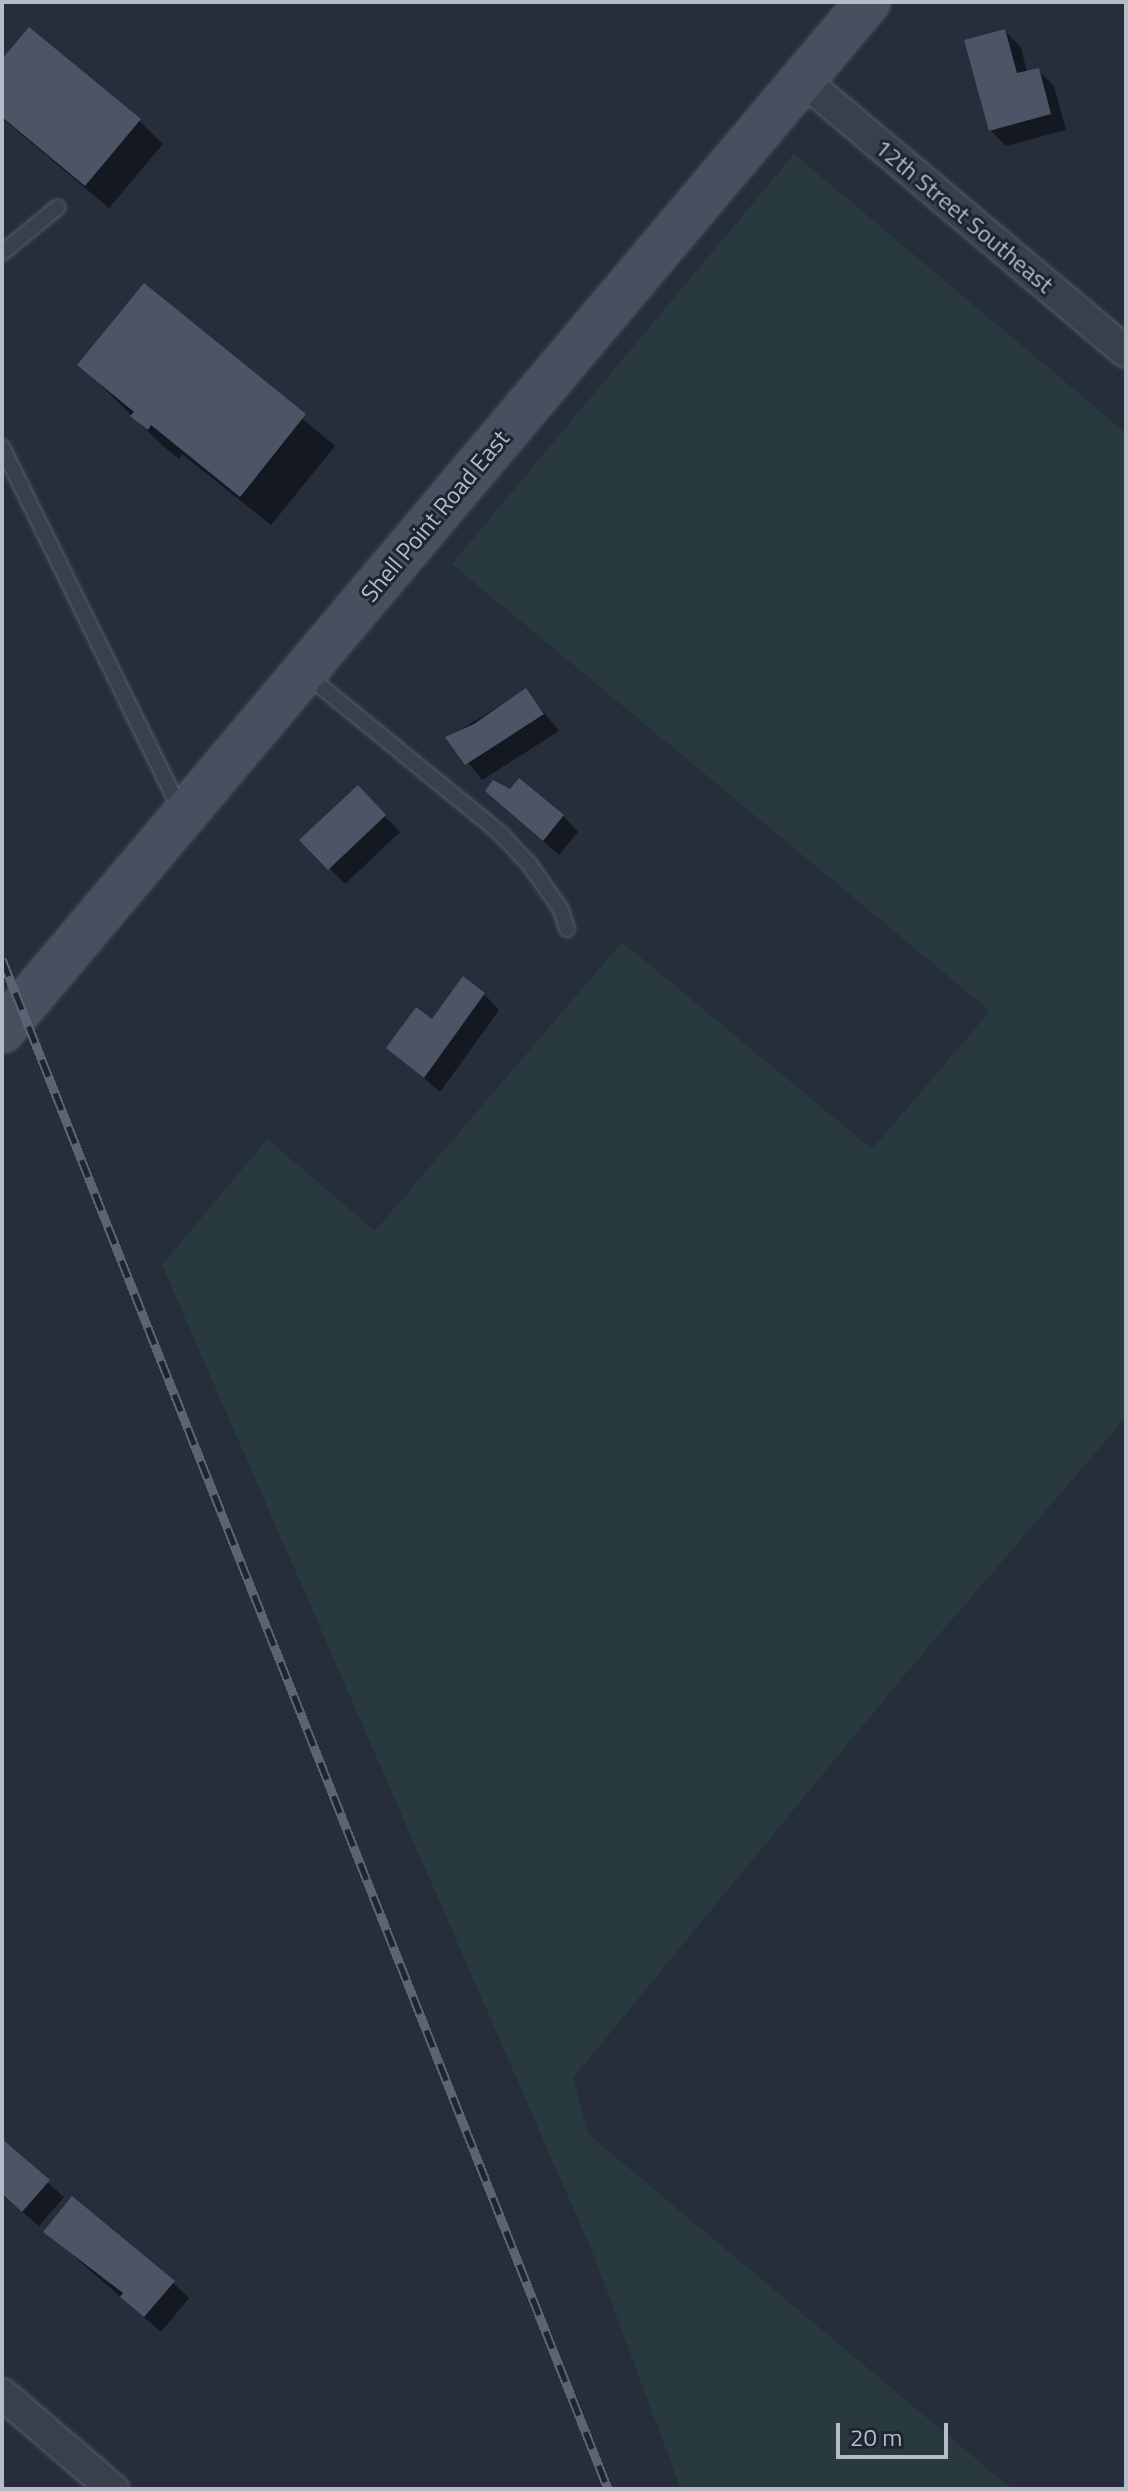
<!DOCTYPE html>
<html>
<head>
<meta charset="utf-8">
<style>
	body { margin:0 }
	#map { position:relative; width:1128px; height:2491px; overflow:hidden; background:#262e3c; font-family:"Titillium Web",sans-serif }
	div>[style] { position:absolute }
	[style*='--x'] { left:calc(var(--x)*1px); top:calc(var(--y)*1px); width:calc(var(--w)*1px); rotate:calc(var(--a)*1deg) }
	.green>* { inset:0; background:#283a3d }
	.shadow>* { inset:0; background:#0007 }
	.building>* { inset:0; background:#4c5565 }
	.roads { filter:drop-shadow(0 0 2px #575e6a) drop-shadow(0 0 2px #575e6a) }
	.lane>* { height:14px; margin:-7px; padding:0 7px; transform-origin:7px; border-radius:7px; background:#39404c }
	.street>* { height:30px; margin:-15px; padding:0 15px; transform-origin:15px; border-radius:15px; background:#39404c }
	.secondary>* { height:42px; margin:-21px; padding:0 21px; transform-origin:21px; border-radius:21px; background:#48505f }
	.rail>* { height:9px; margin-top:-4.5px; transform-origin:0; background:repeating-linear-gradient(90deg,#1e2531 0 18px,#5c6473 0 36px); box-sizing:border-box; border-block:2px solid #5c6473 }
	span { translate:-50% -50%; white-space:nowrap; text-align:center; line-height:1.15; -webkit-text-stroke:6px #1e2531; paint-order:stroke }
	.street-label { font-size:24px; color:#b5bcc7 }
	.frame { position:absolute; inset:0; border:4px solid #b5bcc7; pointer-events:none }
	.scale { position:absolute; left:836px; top:2423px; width:112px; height:36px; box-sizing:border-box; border:4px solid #b5bcc7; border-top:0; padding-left:10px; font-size:24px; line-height:28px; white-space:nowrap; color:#b5bcc7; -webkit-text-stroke:6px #1e2531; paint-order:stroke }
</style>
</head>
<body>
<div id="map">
	<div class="green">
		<i style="clip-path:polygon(794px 154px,1126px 433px,1126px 1417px,906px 1673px,573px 2078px,588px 2134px,1012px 2489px,681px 2489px,594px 2256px,162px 1265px,267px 1139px,375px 1231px,622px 942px,872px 1149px,990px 1011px,452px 564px)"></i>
	</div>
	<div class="shadow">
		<i style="clip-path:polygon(1005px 31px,1021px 47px,1027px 73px,1038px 70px,1054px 86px,1066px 130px,1006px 146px,990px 130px)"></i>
		<i style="clip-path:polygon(2px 63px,139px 121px,163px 144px,109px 208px,2px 118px)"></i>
		<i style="clip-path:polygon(144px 286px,335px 446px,271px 525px,182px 454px,179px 459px,163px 446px,80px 365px)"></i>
		<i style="clip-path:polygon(526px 690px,559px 731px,482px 780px,448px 737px)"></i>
		<i style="clip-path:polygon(373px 804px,400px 832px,345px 884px,302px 840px)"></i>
		<i style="clip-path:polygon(503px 806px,563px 816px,578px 832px,559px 855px)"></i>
		<i style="clip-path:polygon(484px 994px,499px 1010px,440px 1092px,389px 1047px)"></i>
		<i style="clip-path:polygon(2px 2141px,64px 2197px,39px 2226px,2px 2195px)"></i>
		<i style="clip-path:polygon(46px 2232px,173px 2283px,189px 2298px,161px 2332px)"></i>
	</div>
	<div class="building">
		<i style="clip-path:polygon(29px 27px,141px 119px,85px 186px,2px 117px,2px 59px)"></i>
		<i style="clip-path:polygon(1005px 29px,1017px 73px,1039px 68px,1051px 114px,989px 131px,964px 40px)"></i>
		<i style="clip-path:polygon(144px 283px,306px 414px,240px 497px,151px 425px,148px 430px,130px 416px,134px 412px,77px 365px)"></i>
		<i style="clip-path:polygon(526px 688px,544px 714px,465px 765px,445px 737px,474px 724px)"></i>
		<i style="clip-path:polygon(519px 778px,564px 815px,543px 841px,485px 791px,493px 780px,510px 789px)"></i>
		<i style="clip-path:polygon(358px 785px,386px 815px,328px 870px,299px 840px)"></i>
		<i style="clip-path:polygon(463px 976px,485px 993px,424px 1078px,386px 1048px,416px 1007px,432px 1019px)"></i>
		<i style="clip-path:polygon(2px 2139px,50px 2180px,22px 2212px,2px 2194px)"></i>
		<i style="clip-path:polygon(72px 2196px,175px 2281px,144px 2317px,120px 2297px,123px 2293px,43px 2232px)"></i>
	</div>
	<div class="roads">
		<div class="lane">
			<i style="--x:2;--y:253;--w:72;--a:-39.4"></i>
			<i style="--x:2;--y:447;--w:406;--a:63.8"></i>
			<i style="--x:307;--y:675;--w:251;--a:39.3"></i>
			<i style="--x:501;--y:834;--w:42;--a:46.9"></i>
			<i style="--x:530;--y:865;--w:55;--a:55.4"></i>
			<i style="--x:561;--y:910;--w:20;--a:72"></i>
		</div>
		<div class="street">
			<i style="--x:803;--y:80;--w:422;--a:40.1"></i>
			<i style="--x:2;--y:2394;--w:146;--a:40.6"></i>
		</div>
		<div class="secondary">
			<i style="--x:2;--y:1031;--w:1345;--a:-49.92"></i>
		</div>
	</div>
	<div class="rail">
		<i style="--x:2;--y:959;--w:1646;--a:68.39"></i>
	</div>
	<div class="street-label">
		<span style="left:964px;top:216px;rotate:40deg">12th Street Southeast</span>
		<span style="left:435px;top:516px;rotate:-50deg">Shell Point Road East</span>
	</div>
	<div class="frame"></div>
	<div class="scale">20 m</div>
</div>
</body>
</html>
